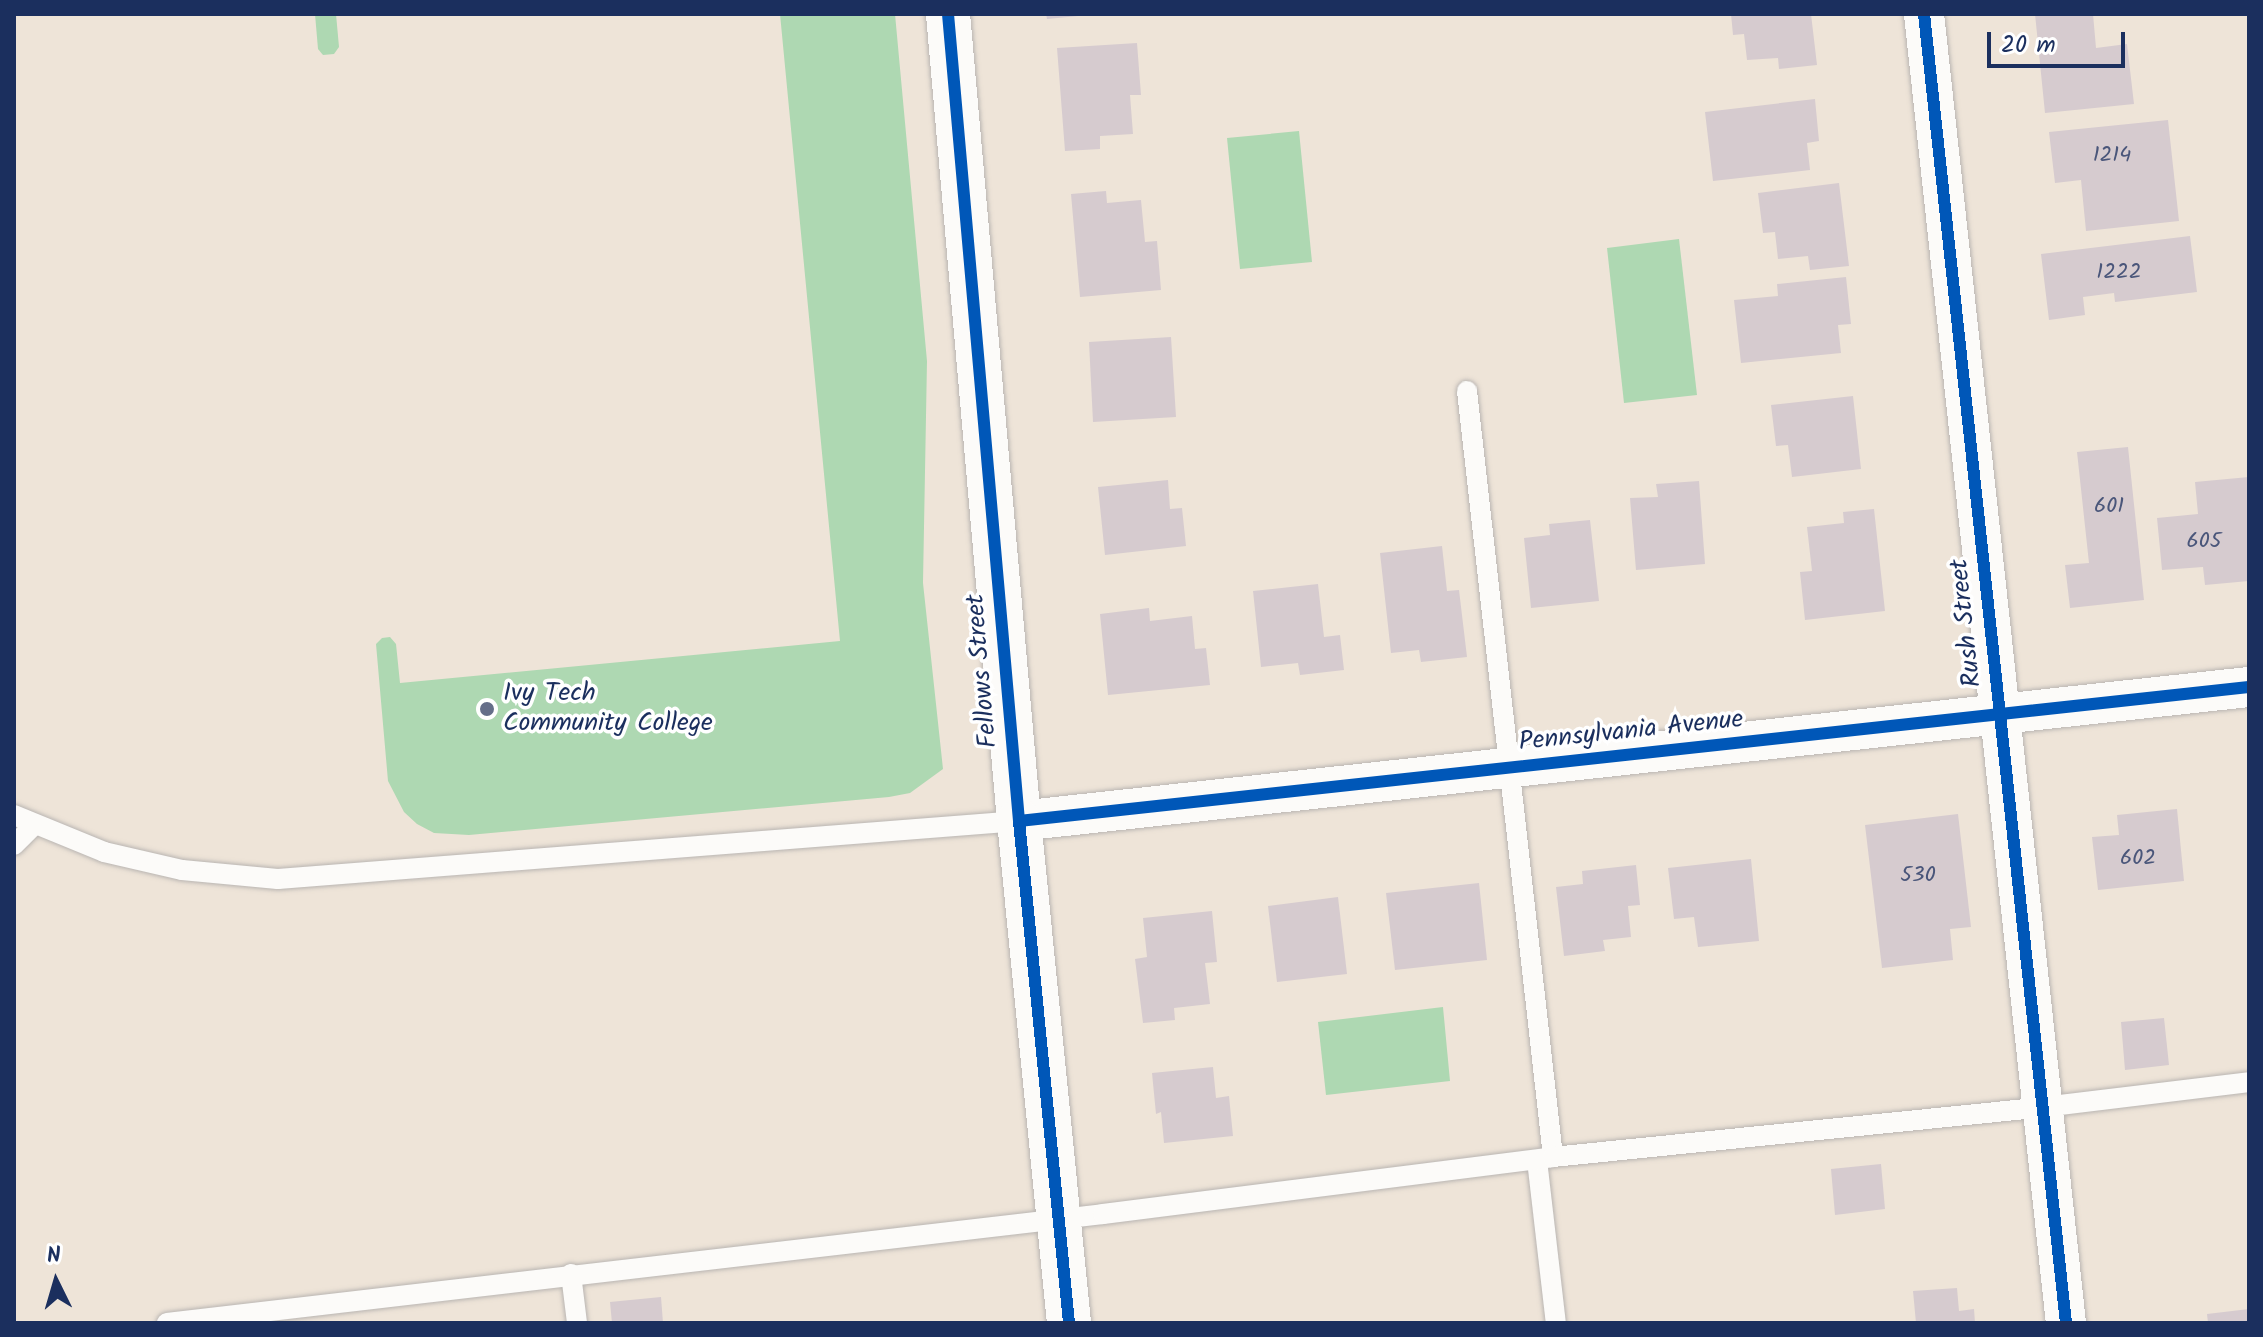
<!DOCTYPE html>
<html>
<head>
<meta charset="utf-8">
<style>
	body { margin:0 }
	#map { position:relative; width:2263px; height:1337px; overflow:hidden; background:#eee4d8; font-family:Kalam,sans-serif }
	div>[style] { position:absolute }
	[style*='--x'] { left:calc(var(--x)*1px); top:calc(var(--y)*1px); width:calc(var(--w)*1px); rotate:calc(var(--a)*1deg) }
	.green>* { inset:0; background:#aed8b2 }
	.building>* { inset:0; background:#d6cbcf }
	.roads { filter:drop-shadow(0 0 2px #b9b5b2) drop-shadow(0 0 2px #b9b5b2) }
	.service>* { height:20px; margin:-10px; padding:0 10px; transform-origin:10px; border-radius:10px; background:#fcfbf9 }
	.minor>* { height:40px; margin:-20px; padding:0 20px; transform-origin:20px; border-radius:20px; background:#fcfbf9 }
	.tertiary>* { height:44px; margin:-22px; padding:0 22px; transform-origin:22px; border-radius:22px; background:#fcfbf9 }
	.cycleway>* { height:12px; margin:-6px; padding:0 6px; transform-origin:6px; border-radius:6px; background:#0057b8 }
	.dots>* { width:22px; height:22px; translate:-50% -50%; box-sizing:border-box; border:4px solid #fff; border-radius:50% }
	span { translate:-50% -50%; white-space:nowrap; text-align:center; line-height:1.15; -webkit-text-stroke:7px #fff; paint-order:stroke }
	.number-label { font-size:22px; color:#4a567a }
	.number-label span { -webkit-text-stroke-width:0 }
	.street-label { font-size:26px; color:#1b2f5e }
	.poi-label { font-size:26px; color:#1b2f5e }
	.left { translate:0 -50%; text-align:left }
	.frame { position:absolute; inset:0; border:16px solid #1b2f5e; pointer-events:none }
	.north { position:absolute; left:16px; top:1241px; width:80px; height:80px; -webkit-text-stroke:6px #fff; paint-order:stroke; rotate:355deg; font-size:22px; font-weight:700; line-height:32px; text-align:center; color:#1b2f5e }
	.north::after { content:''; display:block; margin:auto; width:28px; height:36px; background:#1b2f5e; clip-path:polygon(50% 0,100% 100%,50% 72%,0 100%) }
	.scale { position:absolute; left:1987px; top:32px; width:138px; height:36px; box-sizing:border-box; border:4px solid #1b2f5e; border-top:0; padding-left:10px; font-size:24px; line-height:28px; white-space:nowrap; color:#1b2f5e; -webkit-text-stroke:6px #fff; paint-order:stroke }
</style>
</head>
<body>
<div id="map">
	<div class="green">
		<i style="clip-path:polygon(315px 14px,336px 14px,339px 47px,334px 54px,323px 55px,318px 49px)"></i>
		<i style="clip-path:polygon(780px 14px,895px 14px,927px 361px,923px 583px,943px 769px,910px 793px,889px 797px,469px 835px,434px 833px,417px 824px,404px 812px,388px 781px,376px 644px,382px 638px,390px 637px,396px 644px,400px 683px,840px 641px)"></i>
		<i style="clip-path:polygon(1299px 131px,1312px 262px,1240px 269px,1227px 138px)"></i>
		<i style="clip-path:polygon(1679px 239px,1697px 395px,1624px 403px,1607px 248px)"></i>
		<i style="clip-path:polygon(1443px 1007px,1450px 1081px,1326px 1095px,1318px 1022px)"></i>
	</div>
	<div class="building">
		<i style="clip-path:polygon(1046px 14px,1078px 14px,1078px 16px,1047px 19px)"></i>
		<i style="clip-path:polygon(1731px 14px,1811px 14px,1817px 65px,1779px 69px,1778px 58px,1747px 60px,1744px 34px,1733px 35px)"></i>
		<i style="clip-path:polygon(2035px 14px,2093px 14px,2096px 48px,2127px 44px,2134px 104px,2045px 113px)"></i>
		<i style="clip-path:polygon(1137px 43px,1141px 95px,1130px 95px,1133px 134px,1100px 136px,1100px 149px,1065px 151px,1057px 48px)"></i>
		<i style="clip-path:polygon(1815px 99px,1819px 141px,1807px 143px,1810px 170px,1713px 181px,1705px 112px)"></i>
		<i style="clip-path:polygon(2168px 120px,2179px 221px,2086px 231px,2081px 180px,2055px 183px,2049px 132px)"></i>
		<i style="clip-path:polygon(1839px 183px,1849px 266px,1810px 270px,1808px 256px,1778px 259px,1775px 232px,1763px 233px,1758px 193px)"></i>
		<i style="clip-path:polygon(1106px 191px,1107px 203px,1141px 200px,1145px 242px,1157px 241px,1161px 290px,1080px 297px,1071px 194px)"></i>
		<i style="clip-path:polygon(2190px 236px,2197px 292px,2115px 302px,2114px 293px,2083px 297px,2085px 315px,2049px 320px,2041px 254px)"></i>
		<i style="clip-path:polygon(1846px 277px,1851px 324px,1838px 325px,1841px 353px,1741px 363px,1734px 300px,1778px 296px,1777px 284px)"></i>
		<i style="clip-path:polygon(1171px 337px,1176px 417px,1093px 422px,1089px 342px)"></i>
		<i style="clip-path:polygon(1853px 396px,1861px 469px,1792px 477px,1788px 445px,1776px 446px,1771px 405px)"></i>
		<i style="clip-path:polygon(2128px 447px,2144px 600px,2070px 608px,2065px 565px,2089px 563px,2077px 452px)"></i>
		<i style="clip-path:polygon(2249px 477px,2249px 581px,2205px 585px,2203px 567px,2162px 570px,2157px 518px,2198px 514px,2195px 482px)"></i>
		<i style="clip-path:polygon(1168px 480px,1170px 509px,1182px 508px,1186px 546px,1105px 555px,1098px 487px)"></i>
		<i style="clip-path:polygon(1699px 481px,1705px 564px,1636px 570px,1630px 498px,1658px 497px,1656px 484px)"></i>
		<i style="clip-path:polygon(1874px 509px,1885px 611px,1805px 620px,1800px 572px,1812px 571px,1807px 527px,1844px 523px,1843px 512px)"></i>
		<i style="clip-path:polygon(1590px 520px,1599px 601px,1531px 608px,1524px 538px,1550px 535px,1549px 524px)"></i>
		<i style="clip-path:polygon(1442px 546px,1447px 591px,1459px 590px,1467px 657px,1421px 662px,1419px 650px,1391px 653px,1380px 553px)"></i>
		<i style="clip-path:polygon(1318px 584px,1324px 637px,1340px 635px,1344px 670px,1300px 675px,1298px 663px,1261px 667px,1253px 591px)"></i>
		<i style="clip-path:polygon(1149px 608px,1150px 621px,1192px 616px,1195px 649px,1206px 648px,1210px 685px,1108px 695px,1100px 614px)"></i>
		<i style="clip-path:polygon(2177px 809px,2184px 881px,2098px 890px,2092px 837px,2119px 835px,2117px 815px)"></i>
		<i style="clip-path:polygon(1958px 814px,1971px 927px,1950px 929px,1953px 960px,1882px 968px,1865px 825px)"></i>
		<i style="clip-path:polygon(1751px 859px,1759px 941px,1698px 947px,1694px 917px,1674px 919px,1668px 868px)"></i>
		<i style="clip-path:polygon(1636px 865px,1640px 905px,1628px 906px,1631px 937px,1603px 940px,1605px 951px,1564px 956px,1556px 887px,1583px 884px,1582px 871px)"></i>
		<i style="clip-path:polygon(1479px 883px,1487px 960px,1395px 970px,1386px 893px)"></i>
		<i style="clip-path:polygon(1338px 897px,1347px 974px,1277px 982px,1268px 906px)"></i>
		<i style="clip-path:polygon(1212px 911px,1217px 962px,1205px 963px,1210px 1004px,1174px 1008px,1175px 1020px,1143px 1023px,1135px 959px,1147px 957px,1143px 918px)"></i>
		<i style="clip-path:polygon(2164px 1018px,2169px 1065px,2125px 1070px,2121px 1022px)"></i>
		<i style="clip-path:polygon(1213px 1067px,1216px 1098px,1229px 1096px,1233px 1136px,1164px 1143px,1161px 1112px,1156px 1114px,1152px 1073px)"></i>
		<i style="clip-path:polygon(1881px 1164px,1885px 1209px,1835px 1215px,1831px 1169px)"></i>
		<i style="clip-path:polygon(1957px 1288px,1959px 1311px,1974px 1309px,1975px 1323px,1916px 1323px,1913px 1291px)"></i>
		<i style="clip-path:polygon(661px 1297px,663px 1323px,612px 1323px,610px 1302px)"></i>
		<i style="clip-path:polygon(2249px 1309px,2249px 1323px,2208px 1323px,2207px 1314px)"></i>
	</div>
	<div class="roads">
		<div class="service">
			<i style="--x:1467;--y:391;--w:771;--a:83.59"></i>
			<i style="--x:14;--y:815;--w:97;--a:22.3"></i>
			<i style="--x:104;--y:852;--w:80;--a:13"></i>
			<i style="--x:182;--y:870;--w:96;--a:5.4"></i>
			<i style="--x:278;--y:879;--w:743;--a:-4.48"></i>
			<i style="--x:14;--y:845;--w:27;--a:-45"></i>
			<i style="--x:1537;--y:1160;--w:164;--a:83.4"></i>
			<i style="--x:571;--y:1274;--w:49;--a:83"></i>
			<i style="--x:167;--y:1323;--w:942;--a:-6.64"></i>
			<i style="--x:1103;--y:1214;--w:454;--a:-7.2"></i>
			<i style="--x:1553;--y:1157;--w:493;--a:-5.8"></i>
			<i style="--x:2043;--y:1107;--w:208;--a:-6.9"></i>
		</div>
		<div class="minor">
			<i style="--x:1924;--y:14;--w:1317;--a:83.81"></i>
			<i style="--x:1019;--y:821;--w:1237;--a:-6.22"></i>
		</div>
		<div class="tertiary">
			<i style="--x:948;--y:14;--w:810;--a:84.97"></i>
			<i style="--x:1019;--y:821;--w:504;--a:84.31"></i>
		</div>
	</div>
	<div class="cycleway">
		<i style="--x:948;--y:14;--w:810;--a:84.97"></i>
		<i style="--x:1019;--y:821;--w:504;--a:84.31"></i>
		<i style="--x:1924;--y:14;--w:1317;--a:83.81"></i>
		<i style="--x:1019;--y:821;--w:1237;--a:-6.22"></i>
	</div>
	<div class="dots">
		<i style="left:487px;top:709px;background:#656e89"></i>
	</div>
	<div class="number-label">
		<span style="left:2112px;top:156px">1214</span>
		<span style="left:2119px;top:273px">1222</span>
		<span style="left:2109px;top:507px">601</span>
		<span style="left:2204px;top:542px">605</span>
		<span style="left:2138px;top:859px">602</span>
		<span style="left:1918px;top:876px">530</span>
	</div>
	<div class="street-label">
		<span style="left:1967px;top:623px;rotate:-96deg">Rush Street</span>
		<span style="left:983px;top:671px;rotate:-95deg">Fellows Street</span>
		<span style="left:1631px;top:732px;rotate:-6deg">Pennsylvania Avenue</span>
	</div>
	<div class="poi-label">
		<span class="left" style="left:503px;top:709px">Ivy Tech<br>Community College</span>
	</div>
	<div class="frame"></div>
	<div class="north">N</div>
	<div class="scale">20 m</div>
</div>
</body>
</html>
